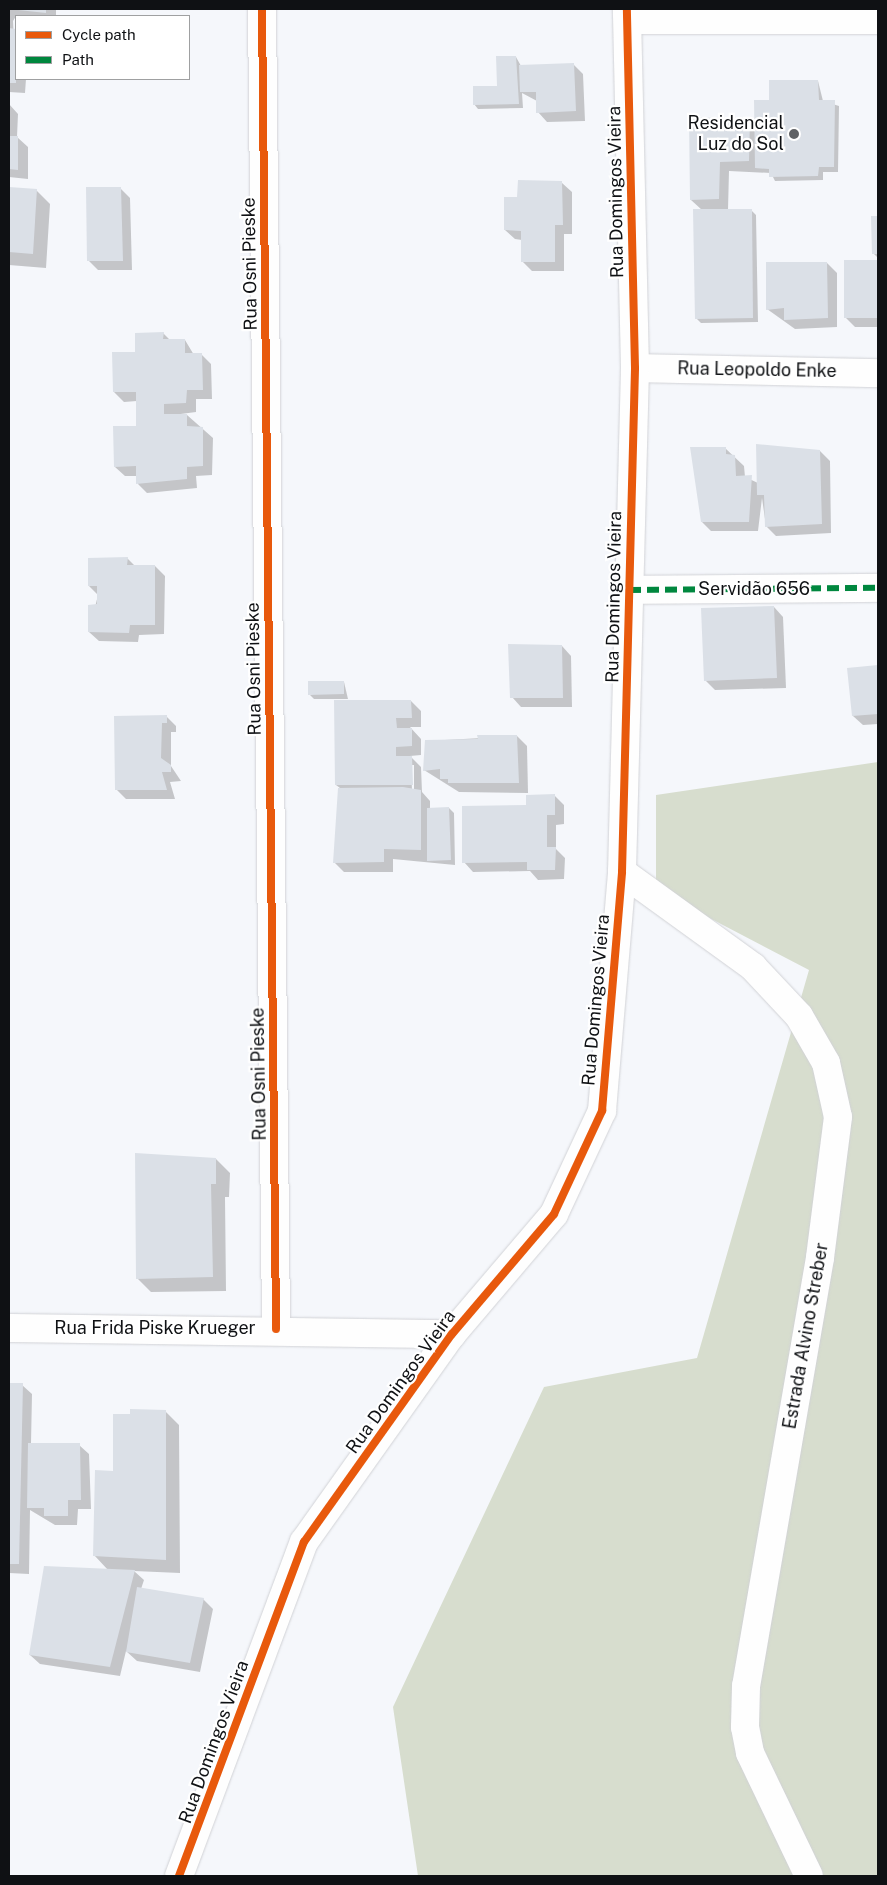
<!DOCTYPE html>
<html>
<head>
<meta charset="utf-8">
<style>
	body { margin:0 }
	#map { position:relative; width:887px; height:1885px; overflow:hidden; background:#f5f7fb; font-family:"Public Sans",sans-serif }
	div>[style] { position:absolute }
	[style*='--x'] { left:calc(var(--x)*1px); top:calc(var(--y)*1px); width:calc(var(--w)*1px); rotate:calc(var(--a)*1deg) }
	.green>* { inset:0; background:#d7ddce }
	.shadow>* { inset:0; background:#0003 }
	.building>* { inset:0; background:#dbe0e7 }
	.roads { filter:drop-shadow(0 0 1px #d1d2d6) drop-shadow(0 0 1px #d1d2d6) }
	.street>* { height:28px; margin:-14px; padding:0 14px; transform-origin:14px; border-radius:14px; background:#fefefe }
	.quiet>* { height:6px; margin-top:-3px; transform-origin:0; background:repeating-linear-gradient(90deg,#00873e 0 12px,transparent 0 18px) }
	.cycleway>* { height:8px; margin:-4px; padding:0 4px; transform-origin:4px; border-radius:4px; background:#e8590c }
	.dots>* { width:14px; height:14px; translate:-50% -50%; box-sizing:border-box; border:2px solid #fff; border-radius:50% }
	span { translate:-50% -50%; white-space:nowrap; text-align:center; line-height:1.15; -webkit-text-stroke:4.5px #fff; paint-order:stroke }
	.poi-label { font-size:18px; color:#0f1114 }
	.right { translate:-100% -50%; text-align:right }
	.street-label { font-size:18px; color:#0f1114 }
	.frame { position:absolute; inset:0; border:10px solid #0f1114; pointer-events:none }
	.legend { position:absolute; left:15px; top:15px; width:175px; height:65px; box-sizing:border-box; background:#fff; border:1px solid #9fa0a1; margin:0; padding:6px 9px; list-style:none; font-size:15px; color:#0f1114 }
	.legend li { display:flex; align-items:center; gap:10px; height:25px }
	.legend b { width:25px; border:1px solid #9fa0a1 }
</style>
</head>
<body>
<div id="map">
	<div class="green">
		<i style="clip-path:polygon(878px 762px,878px 1876px,418px 1876px,393px 1707px,544px 1387px,697px 1358px,809px 970px,656px 890px,656px 795px)"></i>
	</div>
	<div class="shadow">
		<i style="clip-path:polygon(9px 9px,56px 9px,56px 16px,16px 16px,13px 21px,16px 79px,26px 79px,25px 93px,9px 92px)"></i>
		<i style="clip-path:polygon(516px 57px,521px 66px,573px 64px,583px 74px,585px 121px,547px 122px,538px 112px,537px 101px,522px 93px,523px 108px,478px 109px,474px 104px,498px 87px)"></i>
		<i style="clip-path:polygon(818px 81px,823px 101px,839px 106px,838px 172px,823px 172px,823px 180px,775px 181px,771px 173px,729px 171px,728px 210px,751px 210px,756px 215px,758px 322px,701px 323px,696px 318px,702px 210px,691px 200px,749px 120px,756px 126px,770px 101px)"></i>
		<i style="clip-path:polygon(9px 104px,18px 114px,17px 137px,28px 147px,28px 179px,9px 177px)"></i>
		<i style="clip-path:polygon(562px 183px,572px 192px,572px 234px,564px 234px,564px 271px,532px 271px,522px 261px,522px 240px,515px 239px,505px 230px,518px 198px)"></i>
		<i style="clip-path:polygon(9px 188px,36px 190px,50px 204px,46px 268px,9px 265px)"></i>
		<i style="clip-path:polygon(120px 188px,130px 198px,132px 270px,98px 270px,88px 260px)"></i>
		<i style="clip-path:polygon(878px 217px,878px 258px,873px 253px,872px 218px)"></i>
		<i style="clip-path:polygon(845px 261px,878px 261px,878px 327px,855px 327px,845px 317px)"></i>
		<i style="clip-path:polygon(827px 263px,837px 273px,837px 327px,795px 329px,767px 309px)"></i>
		<i style="clip-path:polygon(163px 333px,170px 340px,185px 340px,194px 355px,201px 354px,211px 364px,212px 399px,196px 399px,196px 412px,173px 415px,187px 415px,213px 438px,212px 475px,196px 476px,197px 488px,147px 493px,138px 484px,138px 476px,125px 476px,115px 467px,137px 427px,137px 401px,124px 402px,114px 392px,136px 353px)"></i>
		<i style="clip-path:polygon(725px 448px,744px 466px,745px 477px,758px 483px,820px 451px,830px 461px,831px 533px,776px 536px,766px 526px,762px 498px,758px 531px,711px 531px,702px 522px)"></i>
		<i style="clip-path:polygon(127px 558px,135px 566px,155px 566px,165px 576px,164px 634px,139px 635px,138px 642px,99px 641px,89px 632px,98px 595px,89px 586px)"></i>
		<i style="clip-path:polygon(774px 607px,783px 617px,786px 688px,715px 690px,705px 680px)"></i>
		<i style="clip-path:polygon(562px 646px,571px 656px,572px 707px,521px 707px,512px 697px)"></i>
		<i style="clip-path:polygon(878px 666px,878px 724px,863px 725px,853px 716px,849px 669px)"></i>
		<i style="clip-path:polygon(344px 682px,348px 699px,314px 699px,310px 695px)"></i>
		<i style="clip-path:polygon(evenodd,411px 701px,421px 711px,421px 727px,410px 727px,421px 739px,421px 755px,410px 756px,421px 767px,422px 792px,430px 801px,430px 809px,449px 808px,454px 813px,455px 865px,393px 859px,393px 872px,344px 872px,334px 862px,340px 788px,336px 785px,411px 701px,411px 765px,414px 765px,414px 791px,412px 791px,411px 765px)"></i>
		<i style="clip-path:polygon(166px 716px,176px 726px,176px 732px,171px 732px,171px 766px,181px 781px,170px 782px,175px 799px,126px 799px,116px 789px)"></i>
		<i style="clip-path:polygon(517px 736px,527px 746px,528px 793px,459px 792px,424px 770px,426px 741px)"></i>
		<i style="clip-path:polygon(554px 795px,564px 805px,564px 824px,556px 825px,556px 849px,565px 858px,564px 879px,538px 880px,530px 871px,473px 872px,464px 862px,527px 807px)"></i>
		<i style="clip-path:polygon(216px 1159px,230px 1173px,229px 1197px,225px 1197px,226px 1291px,151px 1292px,137px 1278px)"></i>
		<i style="clip-path:polygon(9px 1384px,22px 1385px,32px 1394px,31px 1444px,79px 1445px,89px 1454px,91px 1509px,78px 1509px,77px 1525px,55px 1525px,30px 1510px,29px 1574px,9px 1573px)"></i>
		<i style="clip-path:polygon(165px 1411px,179px 1425px,180px 1573px,134px 1571px,144px 1580px,141px 1589px,203px 1599px,213px 1609px,200px 1672px,137px 1661px,126px 1651px,120px 1676px,40px 1664px,30px 1655px,108px 1570px,94px 1555px,132px 1415px)"></i>
	</div>
	<div class="building">
		<i style="clip-path:polygon(9px 9px,46px 9px,46px 13px)"></i>
		<i style="clip-path:polygon(9px 28px,16px 29px,16px 83px,9px 83px)"></i>
		<i style="clip-path:polygon(496px 56px,516px 56px,519px 104px,473px 105px,473px 86px,497px 86px)"></i>
		<i style="clip-path:polygon(574px 63px,576px 111px,536px 113px,536px 92px,520px 92px,519px 65px)"></i>
		<i style="clip-path:polygon(769px 80px,818px 80px,819px 100px,835px 100px,834px 167px,819px 167px,818px 176px,769px 177px,769px 169px,755px 168px,754px 100px,769px 100px)"></i>
		<i style="clip-path:polygon(689px 117px,750px 119px,749px 161px,720px 162px,719px 199px,690px 200px)"></i>
		<i style="clip-path:polygon(9px 136px,18px 136px,18px 170px,9px 169px)"></i>
		<i style="clip-path:polygon(518px 180px,562px 181px,563px 225px,555px 225px,555px 262px,521px 262px,521px 231px,504px 230px,504px 197px,517px 197px)"></i>
		<i style="clip-path:polygon(9px 187px,37px 189px,33px 254px,9px 252px)"></i>
		<i style="clip-path:polygon(86px 187px,121px 187px,123px 261px,87px 261px)"></i>
		<i style="clip-path:polygon(693px 209px,752px 209px,753px 318px,695px 319px)"></i>
		<i style="clip-path:polygon(871px 216px,878px 216px,878px 254px,872px 254px)"></i>
		<i style="clip-path:polygon(844px 260px,878px 260px,878px 318px,844px 318px)"></i>
		<i style="clip-path:polygon(766px 262px,827px 262px,828px 318px,784px 320px,784px 308px,766px 310px)"></i>
		<i style="clip-path:polygon(164px 332px,163px 339px,185px 339px,185px 353px,202px 353px,203px 390px,187px 390px,186px 403px,164px 404px,164px 414px,187px 414px,187px 426px,203px 427px,203px 466px,187px 467px,187px 479px,136px 484px,136px 466px,114px 467px,113px 426px,136px 426px,136px 392px,113px 392px,112px 352px,135px 352px,135px 333px)"></i>
		<i style="clip-path:polygon(756px 444px,820px 450px,822px 524px,765px 527px,764px 495px,757px 495px)"></i>
		<i style="clip-path:polygon(690px 447px,726px 447px,726px 454px,735px 455px,736px 476px,752px 475px,749px 522px,701px 522px)"></i>
		<i style="clip-path:polygon(128px 557px,127px 565px,155px 565px,155px 625px,130px 625px,129px 633px,88px 632px,88px 605px,97px 604px,97px 586px,88px 586px,88px 558px)"></i>
		<i style="clip-path:polygon(774px 606px,777px 678px,704px 681px,701px 608px)"></i>
		<i style="clip-path:polygon(508px 644px,562px 645px,563px 698px,510px 698px)"></i>
		<i style="clip-path:polygon(878px 665px,878px 714px,852px 716px,847px 668px)"></i>
		<i style="clip-path:polygon(308px 681px,344px 681px,344px 694px,308px 695px)"></i>
		<i style="clip-path:polygon(334px 700px,411px 700px,412px 718px,396px 718px,397px 728px,412px 728px,412px 746px,396px 747px,396px 756px,412px 756px,413px 785px,335px 785px)"></i>
		<i style="clip-path:polygon(167px 715px,167px 723px,162px 723px,161px 758px,171px 765px,171px 772px,162px 772px,167px 790px,115px 790px,114px 716px)"></i>
		<i style="clip-path:polygon(477px 735px,517px 735px,519px 783px,448px 783px,448px 779px,440px 779px,440px 769px,423px 771px,425px 740px,478px 739px)"></i>
		<i style="clip-path:polygon(403px 787px,421px 790px,421px 850px,384px 849px,384px 862px,333px 863px,338px 788px)"></i>
		<i style="clip-path:polygon(555px 794px,555px 815px,547px 815px,547px 847px,556px 847px,555px 870px,527px 870px,527px 862px,462px 863px,462px 806px,526px 805px,526px 795px)"></i>
		<i style="clip-path:polygon(449px 807px,451px 860px,427px 861px,427px 808px)"></i>
		<i style="clip-path:polygon(135px 1153px,216px 1158px,216px 1184px,211px 1184px,213px 1277px,136px 1279px)"></i>
		<i style="clip-path:polygon(9px 1383px,23px 1383px,19px 1564px,9px 1564px)"></i>
		<i style="clip-path:polygon(130px 1409px,166px 1410px,166px 1560px,93px 1556px,95px 1470px,113px 1471px,113px 1414px,130px 1414px)"></i>
		<i style="clip-path:polygon(28px 1443px,80px 1443px,81px 1500px,68px 1500px,68px 1516px,44px 1516px,44px 1508px,27px 1508px)"></i>
		<i style="clip-path:polygon(44px 1566px,135px 1570px,110px 1667px,29px 1655px)"></i>
		<i style="clip-path:polygon(137px 1587px,204px 1598px,190px 1663px,126px 1652px)"></i>
	</div>
	<div class="roads">
		<div class="street">
			<i style="--x:262;--y:9;--w:1320;--a:89.39"></i>
			<i style="--x:628;--y:20;--w:250;--a:0"></i>
			<i style="--x:635;--y:368;--w:243;--a:1.2"></i>
			<i style="--x:629;--y:590;--w:249;--a:-0.5"></i>
			<i style="--x:622;--y:872;--w:162;--a:35.9"></i>
			<i style="--x:753;--y:967;--w:67;--a:46.8"></i>
			<i style="--x:799;--y:1016;--w:54;--a:60.1"></i>
			<i style="--x:826;--y:1063;--w:55;--a:77.5"></i>
			<i style="--x:838;--y:1117;--w:142;--a:97.3"></i>
			<i style="--x:820;--y:1258;--w:434;--a:99.8"></i>
			<i style="--x:746;--y:1686;--w:41;--a:91.4"></i>
			<i style="--x:745;--y:1727;--w:26;--a:79"></i>
			<i style="--x:750;--y:1753;--w:136;--a:64.4"></i>
			<i style="--x:9;--y:1328;--w:443;--a:0.8"></i>
			<i style="--x:179;--y:1876;--w:357;--a:-69.5"></i>
			<i style="--x:304;--y:1542;--w:255;--a:-54.6"></i>
			<i style="--x:452;--y:1334;--w:157;--a:-49.6"></i>
			<i style="--x:554;--y:1214;--w:114;--a:-65"></i>
			<i style="--x:602;--y:1111;--w:240;--a:-85.2"></i>
			<i style="--x:622;--y:872;--w:504;--a:-88.52"></i>
			<i style="--x:635;--y:368;--w:359;--a:-91.3"></i>
		</div>
	</div>
	<div class="quiet">
		<i style="--x:629;--y:590;--w:249;--a:-0.5"></i>
	</div>
	<div class="cycleway">
		<i style="--x:262;--y:9;--w:1320;--a:89.39"></i>
		<i style="--x:179;--y:1876;--w:357;--a:-69.5"></i>
		<i style="--x:304;--y:1542;--w:255;--a:-54.6"></i>
		<i style="--x:452;--y:1334;--w:157;--a:-49.6"></i>
		<i style="--x:554;--y:1214;--w:114;--a:-65"></i>
		<i style="--x:602;--y:1111;--w:240;--a:-85.2"></i>
		<i style="--x:622;--y:872;--w:504;--a:-88.52"></i>
		<i style="--x:635;--y:368;--w:359;--a:-91.3"></i>
	</div>
	<div class="dots">
		<i style="left:794px;top:134px;background:#606265"></i>
	</div>
	<div class="poi-label">
		<span class="right" style="left:784px;top:134px">Residencial<br>Luz do Sol</span>
	</div>
	<div class="street-label">
		<span style="left:616px;top:192px;rotate:-91deg">Rua Domingos Vieira</span>
		<span style="left:250px;top:264px;rotate:-91deg">Rua Osni Pieske</span>
		<span style="left:757px;top:370px;rotate:1deg">Rua Leopoldo Enke</span>
		<span style="left:754px;top:589px">Servidão 656</span>
		<span style="left:614px;top:597px;rotate:-89deg">Rua Domingos Vieira</span>
		<span style="left:254px;top:669px;rotate:-91deg">Rua Osni Pieske</span>
		<span style="left:596px;top:1000px;rotate:-85deg">Rua Domingos Vieira</span>
		<span style="left:259px;top:1074px;rotate:-91deg">Rua Osni Pieske</span>
		<span style="left:155px;top:1328px">Rua Frida Piske Krueger</span>
		<span style="left:806px;top:1336px;rotate:-80deg">Estrada Alvino Streber</span>
		<span style="left:401px;top:1382px;rotate:-54deg">Rua Domingos Vieira</span>
		<span style="left:214px;top:1742px;rotate:-70deg">Rua Domingos Vieira</span>
	</div>
	<div class="frame"></div>
	<ul class="legend">
	<li><b style="height:6px;background:#e8590c"></b>Cycle path</li>
	<li><b style="height:6px;background:#00873e"></b>Path</li>
	</ul>
</div>
</body>
</html>
